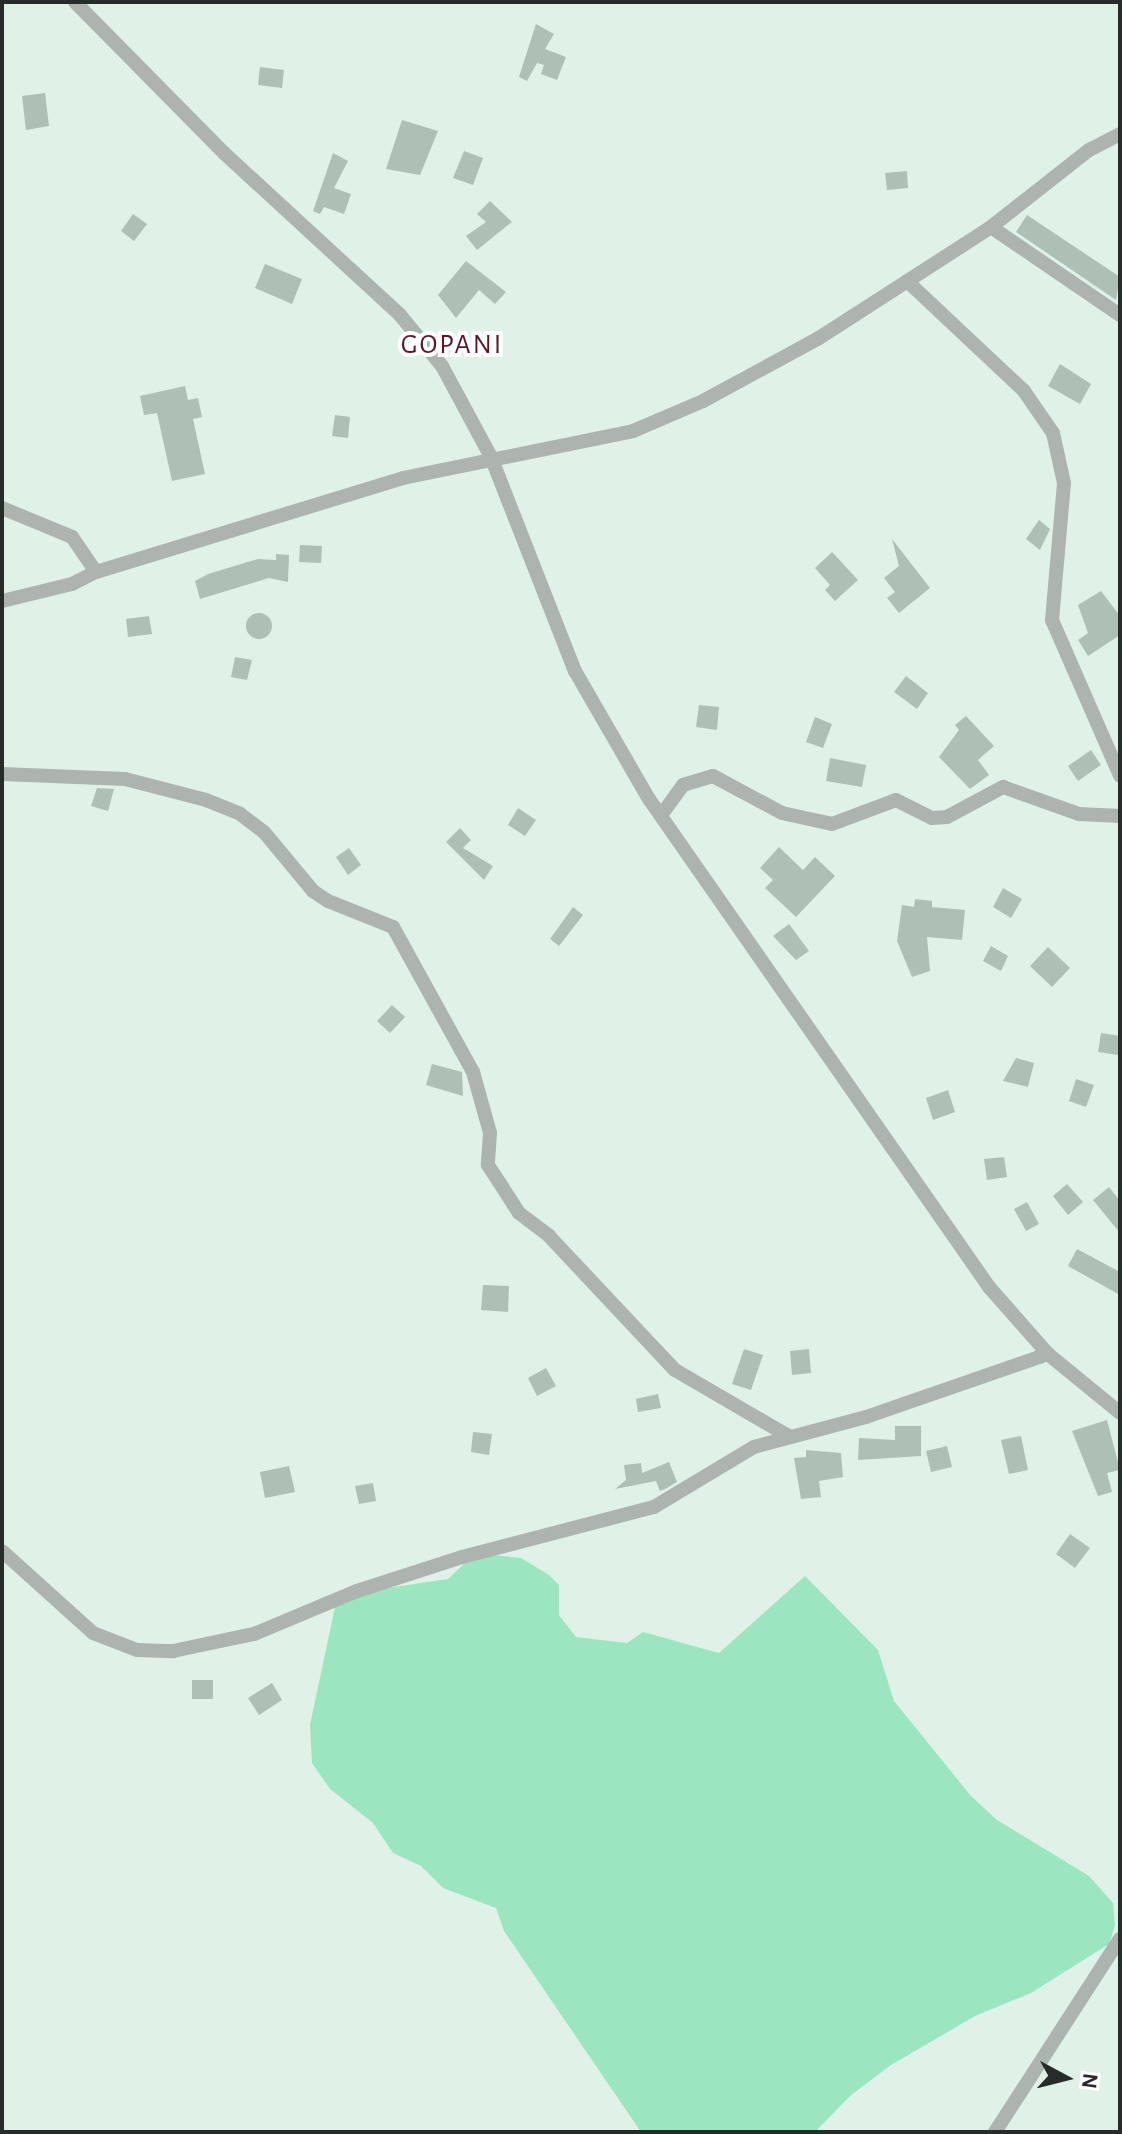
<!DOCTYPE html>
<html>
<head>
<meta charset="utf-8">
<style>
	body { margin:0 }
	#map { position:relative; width:1122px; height:2134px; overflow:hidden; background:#e0f1e8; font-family:"Alegreya Sans",sans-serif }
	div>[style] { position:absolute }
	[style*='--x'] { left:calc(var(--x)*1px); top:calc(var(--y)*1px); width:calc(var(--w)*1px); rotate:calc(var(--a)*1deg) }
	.green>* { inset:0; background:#9be5c0 }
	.building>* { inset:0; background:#aebfb6 }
	.round { border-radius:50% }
	.street>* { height:14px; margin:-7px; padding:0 7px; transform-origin:7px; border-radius:7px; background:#adb4b0 }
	span { translate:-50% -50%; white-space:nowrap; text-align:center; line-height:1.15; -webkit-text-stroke:8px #fff; paint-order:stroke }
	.quarter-label { font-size:28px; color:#5d1827; letter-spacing:2px }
	.frame { position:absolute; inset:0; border:4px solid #262c29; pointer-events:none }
	.north { position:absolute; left:1026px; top:2038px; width:80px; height:80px; -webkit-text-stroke:6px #fff; paint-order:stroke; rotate:97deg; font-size:22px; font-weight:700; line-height:32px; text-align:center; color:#262c29 }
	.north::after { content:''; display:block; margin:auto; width:28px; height:36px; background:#262c29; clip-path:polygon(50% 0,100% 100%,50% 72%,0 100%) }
</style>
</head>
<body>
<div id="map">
	<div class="green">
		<i style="clip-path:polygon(492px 1555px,521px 1558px,549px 1575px,559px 1585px,559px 1615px,576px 1637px,627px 1643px,643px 1632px,719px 1653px,805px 1576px,878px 1650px,894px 1701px,971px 1796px,997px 1820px,1089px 1876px,1113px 1903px,1115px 1925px,1109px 1944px,1031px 1993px,975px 2016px,891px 2065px,850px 2096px,815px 2132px,641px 2132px,504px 1931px,496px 1908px,443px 1888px,421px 1866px,393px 1853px,373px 1823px,330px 1789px,312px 1763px,310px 1725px,335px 1607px,360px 1592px,448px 1579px,466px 1562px)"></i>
	</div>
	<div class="building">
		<i style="clip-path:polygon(536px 24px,554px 34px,545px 49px,566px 57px,557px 80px,541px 74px,544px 65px,537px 63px,527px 81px,519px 77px)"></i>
		<i style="clip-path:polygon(260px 67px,284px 70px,282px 88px,258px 85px)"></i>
		<i style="clip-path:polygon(45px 93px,49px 126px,26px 130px,22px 96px)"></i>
		<i style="clip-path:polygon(402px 120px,438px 131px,420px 175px,386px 169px)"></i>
		<i style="clip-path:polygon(464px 151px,483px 158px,473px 185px,453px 178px)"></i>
		<i style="clip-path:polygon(333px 153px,348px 161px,334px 188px,351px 194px,344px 214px,324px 207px,320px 214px,313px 211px)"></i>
		<i style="clip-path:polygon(907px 171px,908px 188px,887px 190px,885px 173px)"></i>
		<i style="clip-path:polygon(490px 201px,512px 222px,477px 250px,466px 236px,486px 222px,477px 214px)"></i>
		<i style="clip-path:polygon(133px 214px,147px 224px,134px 241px,121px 231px)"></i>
		<i style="clip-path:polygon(1027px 215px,1120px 277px,1116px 300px,1016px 232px)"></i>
		<i style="clip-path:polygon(466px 261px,506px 292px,495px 304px,479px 290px,456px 318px,438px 295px)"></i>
		<i style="clip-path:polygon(265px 264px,302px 279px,292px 304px,255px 288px)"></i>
		<i style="clip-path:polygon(1060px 364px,1091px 384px,1080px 404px,1048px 386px)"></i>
		<i style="clip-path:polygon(185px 386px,188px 400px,198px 398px,202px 417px,193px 419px,205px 474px,172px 481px,157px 413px,144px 415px,140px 396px)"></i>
		<i style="clip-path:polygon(335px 415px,350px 417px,348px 438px,332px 436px)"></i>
		<i style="clip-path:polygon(1039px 520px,1050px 529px,1040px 550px,1026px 539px)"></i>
		<i style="clip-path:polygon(892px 539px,930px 588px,899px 613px,887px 598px,895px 592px,884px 578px,899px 566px)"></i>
		<i style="clip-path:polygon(300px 545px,322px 546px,321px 563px,299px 562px)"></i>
		<i style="clip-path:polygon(832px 552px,858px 580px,835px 601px,825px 590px,830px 585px,815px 568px)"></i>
		<i style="clip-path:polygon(276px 554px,289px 555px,288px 582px,269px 578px,200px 599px,195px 581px,208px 574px,258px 559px,276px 560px)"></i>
		<i style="clip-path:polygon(1101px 591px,1120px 616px,1120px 635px,1088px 656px,1078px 640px,1088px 633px,1078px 605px)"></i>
		<i class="round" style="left:246px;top:613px;width:26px;height:26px"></i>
		<i style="clip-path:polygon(149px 616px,152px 634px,128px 637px,126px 619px)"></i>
		<i style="clip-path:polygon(235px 657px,252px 660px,247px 680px,231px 677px)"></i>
		<i style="clip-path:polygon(906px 676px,928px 693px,917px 709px,894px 692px)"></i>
		<i style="clip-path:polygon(699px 705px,719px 707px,717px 730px,696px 727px)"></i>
		<i style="clip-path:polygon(966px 716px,994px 746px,978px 760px,989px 775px,970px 789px,939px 757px,959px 730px,955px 725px)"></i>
		<i style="clip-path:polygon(815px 717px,832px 724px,823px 748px,806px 742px)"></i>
		<i style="clip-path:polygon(1091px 750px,1101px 765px,1078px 781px,1068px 766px)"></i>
		<i style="clip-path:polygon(830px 758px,866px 765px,862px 787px,826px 781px)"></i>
		<i style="clip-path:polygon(97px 788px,114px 789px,108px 811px,91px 806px)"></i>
		<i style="clip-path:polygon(518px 808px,536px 820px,525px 836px,508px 825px)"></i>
		<i style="clip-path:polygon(460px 828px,471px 840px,463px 848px,493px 866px,484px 880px,446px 842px)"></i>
		<i style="clip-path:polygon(779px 847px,803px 870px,815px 857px,835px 876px,796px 917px,765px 888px,773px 880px,760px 868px)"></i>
		<i style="clip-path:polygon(349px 848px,361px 865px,348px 875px,336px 857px)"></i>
		<i style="clip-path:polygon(1003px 888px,1022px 899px,1011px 918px,993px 907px)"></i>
		<i style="clip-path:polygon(915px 899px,932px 901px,932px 907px,965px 910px,962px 940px,927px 937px,930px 971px,912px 977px,897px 941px,902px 905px,914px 907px)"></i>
		<i style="clip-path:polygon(573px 907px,583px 915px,559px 946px,550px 939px)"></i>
		<i style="clip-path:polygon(789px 924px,809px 951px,796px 960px,773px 936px)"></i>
		<i style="clip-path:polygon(991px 946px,1008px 956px,1001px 971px,983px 961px)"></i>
		<i style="clip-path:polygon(1048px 947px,1070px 968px,1052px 987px,1030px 966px)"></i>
		<i style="clip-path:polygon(392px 1005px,405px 1017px,390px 1033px,377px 1021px)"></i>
		<i style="clip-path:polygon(1101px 1033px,1120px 1036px,1118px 1055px,1098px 1052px)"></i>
		<i style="clip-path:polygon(1016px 1058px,1034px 1063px,1028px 1087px,1003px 1081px)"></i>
		<i style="clip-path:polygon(432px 1064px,462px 1072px,463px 1096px,426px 1085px)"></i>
		<i style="clip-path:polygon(1076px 1079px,1094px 1085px,1086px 1107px,1069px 1101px)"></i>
		<i style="clip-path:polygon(948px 1090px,955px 1112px,933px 1120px,926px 1098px)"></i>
		<i style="clip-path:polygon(1004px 1157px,1007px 1177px,987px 1180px,984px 1159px)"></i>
		<i style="clip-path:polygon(1067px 1184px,1083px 1202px,1068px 1215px,1053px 1196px)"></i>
		<i style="clip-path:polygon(1109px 1187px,1120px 1201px,1120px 1233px,1093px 1200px)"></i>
		<i style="clip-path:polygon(1027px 1202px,1039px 1224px,1026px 1231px,1014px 1209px)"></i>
		<i style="clip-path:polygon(1077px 1249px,1120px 1272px,1120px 1295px,1068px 1266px)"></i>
		<i style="clip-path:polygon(483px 1285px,509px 1286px,508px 1312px,481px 1310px)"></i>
		<i style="clip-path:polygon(744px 1349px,763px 1355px,751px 1390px,732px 1384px)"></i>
		<i style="clip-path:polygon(809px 1349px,811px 1373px,792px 1375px,790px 1351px)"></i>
		<i style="clip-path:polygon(546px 1368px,556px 1386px,537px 1396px,528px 1378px)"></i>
		<i style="clip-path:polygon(658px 1394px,661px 1408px,638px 1412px,636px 1399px)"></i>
		<i style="clip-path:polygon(1107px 1420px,1120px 1470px,1107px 1473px,1112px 1492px,1098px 1496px,1072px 1431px)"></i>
		<i style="clip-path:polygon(895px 1426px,921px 1426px,921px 1456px,858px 1460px,859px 1438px,895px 1440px)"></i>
		<i style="clip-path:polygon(473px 1432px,492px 1434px,489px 1455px,471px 1452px)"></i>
		<i style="clip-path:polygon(1021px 1436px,1028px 1470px,1009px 1474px,1001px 1440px)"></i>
		<i style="clip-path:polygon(947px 1446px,952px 1467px,931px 1472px,926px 1451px)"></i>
		<i style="clip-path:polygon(806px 1450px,841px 1453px,843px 1477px,819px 1481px,821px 1497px,801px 1499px,794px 1458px,806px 1457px)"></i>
		<i style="clip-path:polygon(669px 1462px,677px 1482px,665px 1489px,660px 1491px,656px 1481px,615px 1489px,626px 1480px,624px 1465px,641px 1463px,642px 1473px)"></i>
		<i style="clip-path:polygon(289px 1466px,295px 1492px,265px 1498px,260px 1472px)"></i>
		<i style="clip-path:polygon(373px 1483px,376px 1501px,359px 1504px,355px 1486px)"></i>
		<i style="clip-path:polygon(1070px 1534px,1090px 1548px,1075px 1568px,1056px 1554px)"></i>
		<i style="clip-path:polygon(192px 1680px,213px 1680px,213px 1699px,192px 1699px)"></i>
		<i style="clip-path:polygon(272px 1683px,282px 1700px,259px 1715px,248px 1698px)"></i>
	</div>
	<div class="street">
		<i style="--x:75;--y:2;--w:212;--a:45.4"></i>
		<i style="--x:224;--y:153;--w:239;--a:42.6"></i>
		<i style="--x:400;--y:315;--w:66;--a:50.5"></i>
		<i style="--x:442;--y:366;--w:103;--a:61.7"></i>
		<i style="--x:491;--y:457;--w:230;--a:68.6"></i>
		<i style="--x:575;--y:671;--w:148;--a:60"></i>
		<i style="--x:649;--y:799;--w:595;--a:55.13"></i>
		<i style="--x:989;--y:1287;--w:89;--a:48.6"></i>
		<i style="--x:1048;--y:1354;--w:93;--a:39.3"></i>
		<i style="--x:991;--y:227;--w:156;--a:34.3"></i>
		<i style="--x:907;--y:281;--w:161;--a:43.2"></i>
		<i style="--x:1024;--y:391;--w:51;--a:55.4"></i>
		<i style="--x:1053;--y:433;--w:51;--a:77.6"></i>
		<i style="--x:1064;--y:483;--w:138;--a:95"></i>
		<i style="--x:1052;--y:620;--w:170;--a:66.4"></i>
		<i style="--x:2;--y:508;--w:76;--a:22.5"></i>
		<i style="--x:72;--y:537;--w:42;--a:55.6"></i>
		<i style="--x:96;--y:572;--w:321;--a:-17"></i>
		<i style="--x:403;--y:478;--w:235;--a:-11.5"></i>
		<i style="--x:633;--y:431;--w:76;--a:-23.2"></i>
		<i style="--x:703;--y:401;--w:132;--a:-28.5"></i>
		<i style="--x:819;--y:338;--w:205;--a:-32.8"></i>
		<i style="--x:991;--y:227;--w:125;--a:-38.2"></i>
		<i style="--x:1089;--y:150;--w:35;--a:-27"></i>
		<i style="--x:2;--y:601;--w:72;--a:-13.7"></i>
		<i style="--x:72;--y:584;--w:27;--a:-27"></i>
		<i style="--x:2;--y:774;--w:123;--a:2.3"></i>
		<i style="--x:125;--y:779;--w:84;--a:14.5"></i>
		<i style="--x:206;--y:800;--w:37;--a:22"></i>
		<i style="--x:240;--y:814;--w:30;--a:37"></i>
		<i style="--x:264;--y:832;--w:77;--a:50.3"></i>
		<i style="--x:313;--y:891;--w:18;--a:34"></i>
		<i style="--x:328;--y:901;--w:70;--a:21.8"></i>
		<i style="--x:393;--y:927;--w:166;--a:61.1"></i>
		<i style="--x:473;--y:1072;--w:63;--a:74.4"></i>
		<i style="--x:490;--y:1133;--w:32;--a:94"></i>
		<i style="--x:488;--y:1165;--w:57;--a:57.1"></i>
		<i style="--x:519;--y:1213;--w:38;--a:37"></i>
		<i style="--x:549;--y:1236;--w:184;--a:46.8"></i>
		<i style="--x:675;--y:1370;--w:133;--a:30.2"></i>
		<i style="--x:662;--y:814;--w:36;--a:-54"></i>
		<i style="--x:683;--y:785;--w:31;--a:-17"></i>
		<i style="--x:713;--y:776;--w:78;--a:28.2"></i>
		<i style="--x:782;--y:813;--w:51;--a:12.4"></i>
		<i style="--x:832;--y:824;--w:68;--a:-20.6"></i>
		<i style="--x:896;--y:800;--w:40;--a:26.6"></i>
		<i style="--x:932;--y:818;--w:15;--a:-4"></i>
		<i style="--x:947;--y:817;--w:64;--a:-28.2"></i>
		<i style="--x:1003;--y:787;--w:81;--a:19.6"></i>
		<i style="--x:1079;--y:814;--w:41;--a:2.8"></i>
		<i style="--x:2;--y:1551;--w:122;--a:42"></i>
		<i style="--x:93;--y:1633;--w:47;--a:21.1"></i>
		<i style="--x:137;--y:1650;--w:36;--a:2"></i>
		<i style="--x:173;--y:1651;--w:83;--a:-11.9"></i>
		<i style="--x:254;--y:1634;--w:112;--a:-22.7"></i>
		<i style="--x:357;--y:1591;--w:110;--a:-17.9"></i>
		<i style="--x:462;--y:1557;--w:198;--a:-14.6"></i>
		<i style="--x:654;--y:1507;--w:117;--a:-31"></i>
		<i style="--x:754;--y:1447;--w:116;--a:-15"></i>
		<i style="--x:866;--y:1417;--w:193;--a:-19.1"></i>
		<i style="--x:995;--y:2132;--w:230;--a:-57.1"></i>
	</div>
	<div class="quarter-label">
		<span style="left:452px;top:345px">GOPANI</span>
	</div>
	<div class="frame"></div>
	<div class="north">N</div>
</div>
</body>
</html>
